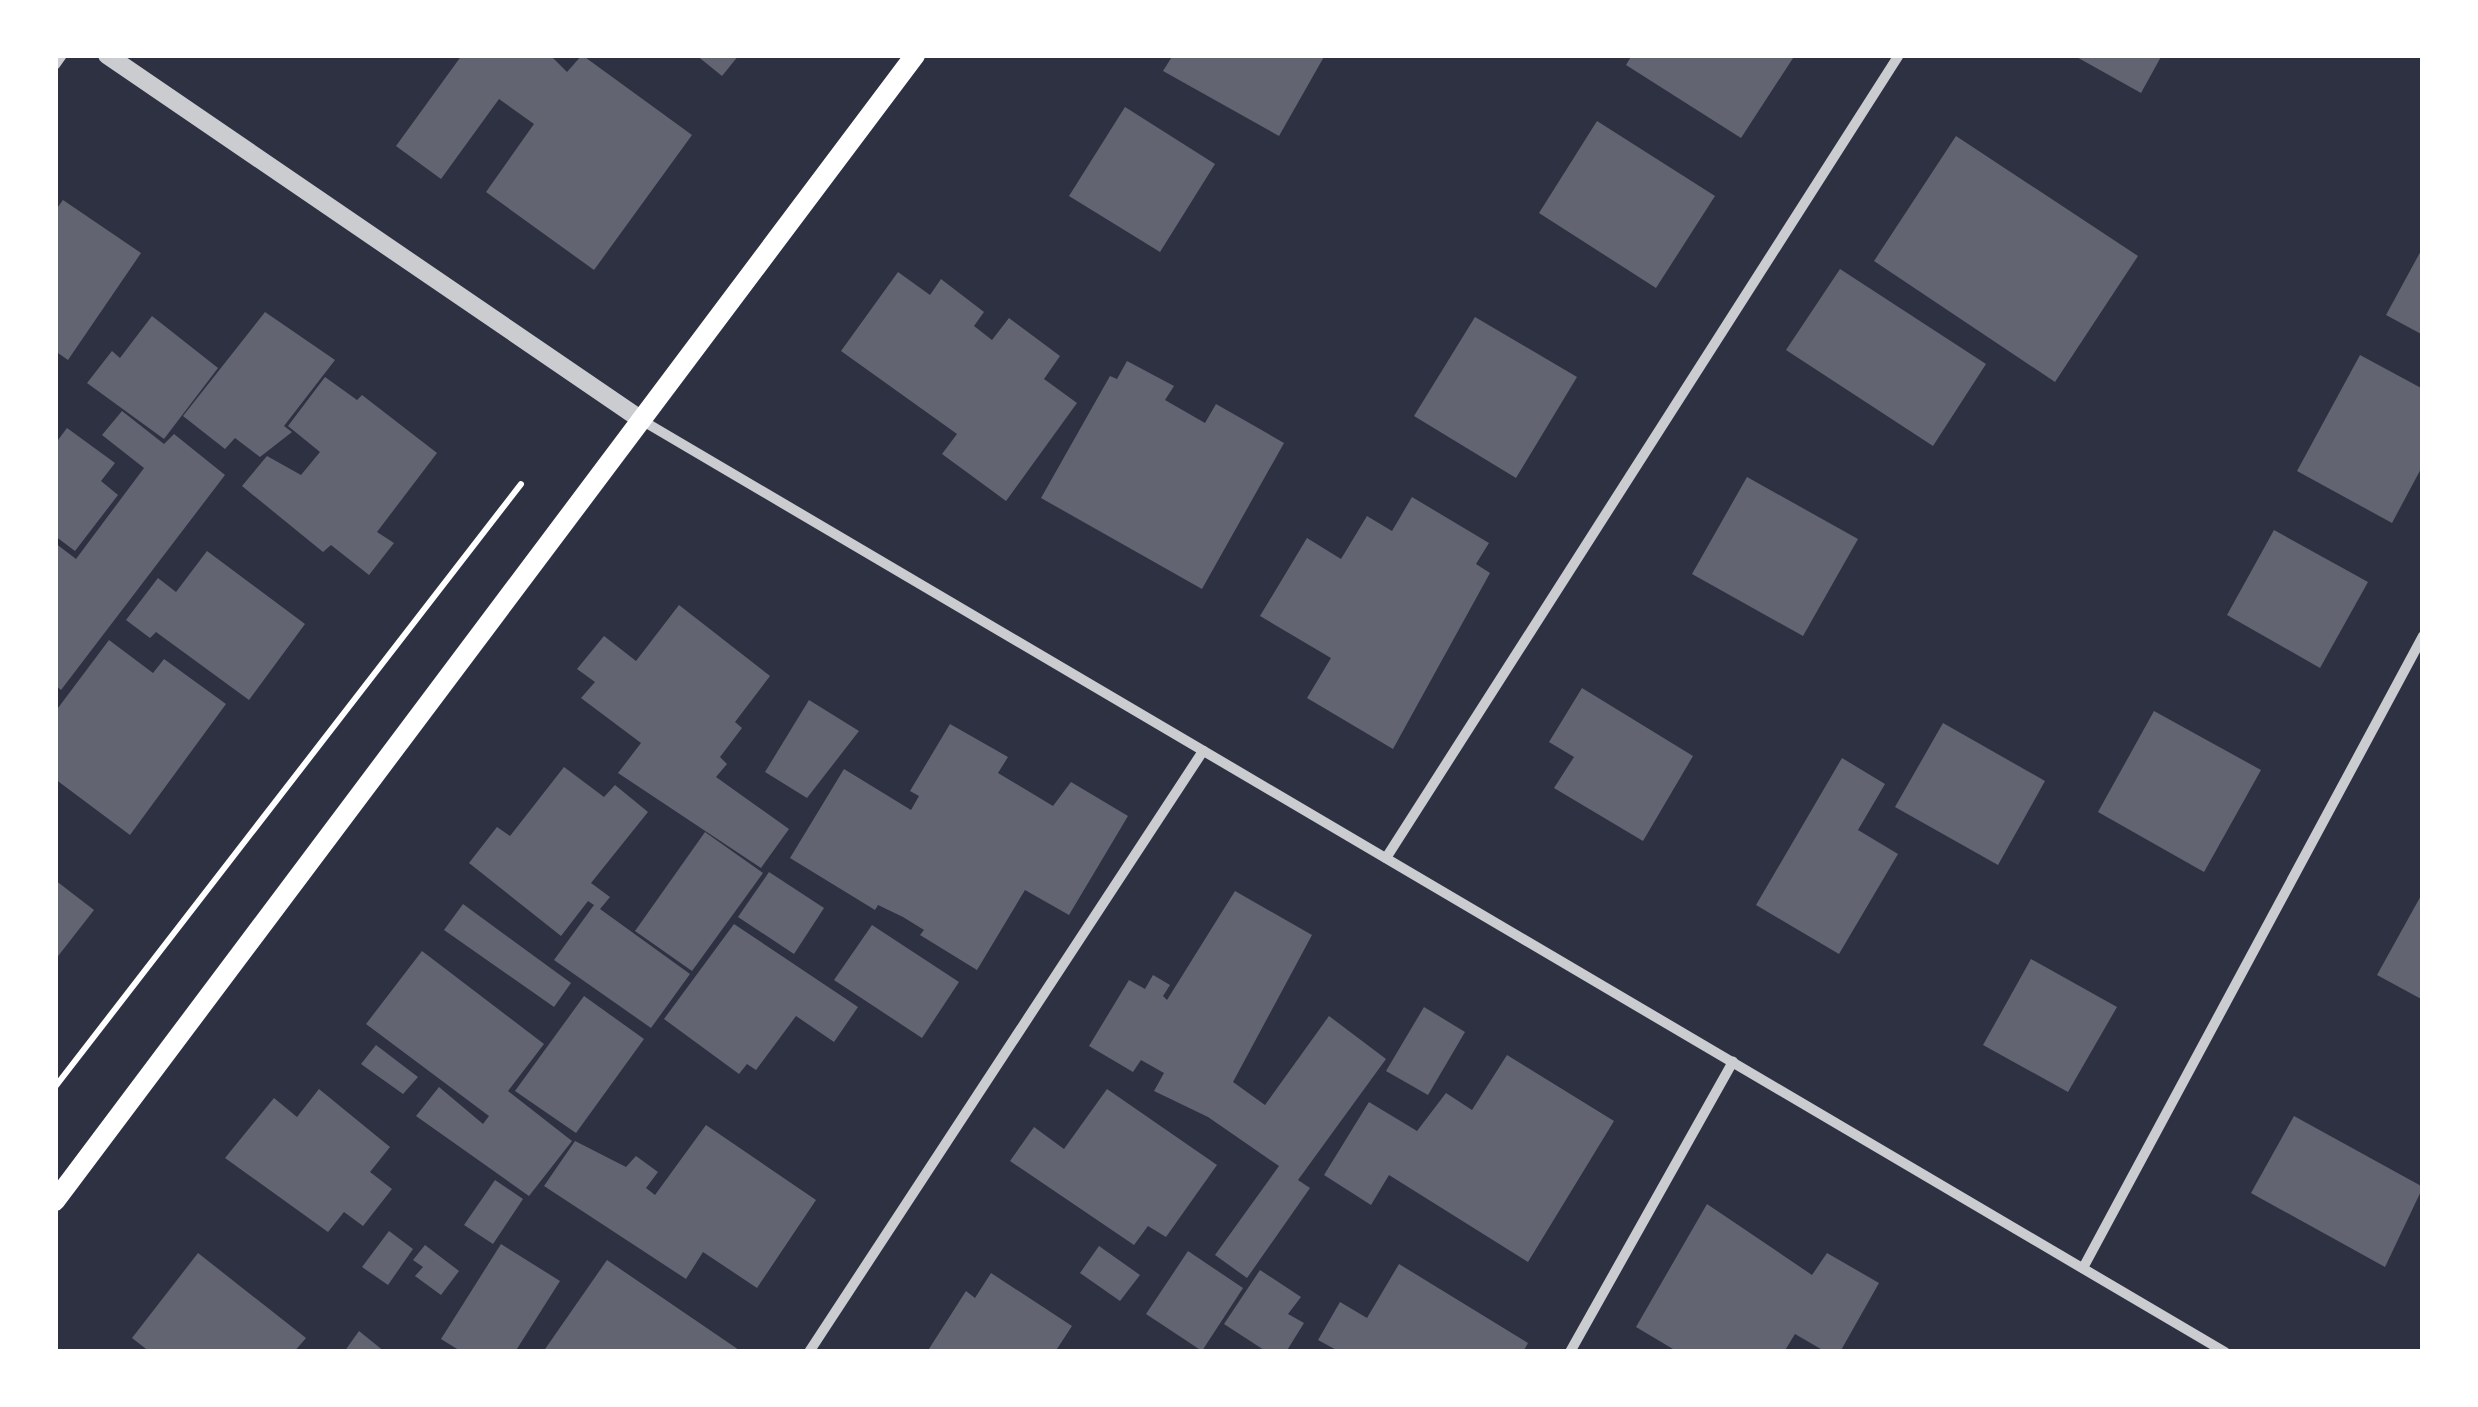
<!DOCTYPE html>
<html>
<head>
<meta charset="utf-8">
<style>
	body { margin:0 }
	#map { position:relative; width:2478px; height:1407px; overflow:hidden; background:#2d3142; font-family:"Titillium Web",sans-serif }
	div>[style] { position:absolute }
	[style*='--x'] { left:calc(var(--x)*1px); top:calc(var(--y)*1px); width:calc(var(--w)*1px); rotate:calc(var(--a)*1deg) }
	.building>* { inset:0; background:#626471 }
	.path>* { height:6px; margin:-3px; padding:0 3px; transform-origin:3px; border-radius:3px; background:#fff }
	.minor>* { height:10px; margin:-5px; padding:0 5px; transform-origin:5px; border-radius:5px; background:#caccd0 }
	.tertiary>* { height:18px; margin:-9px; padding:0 9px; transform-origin:9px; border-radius:9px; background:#caccd0 }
	.secondary>* { height:20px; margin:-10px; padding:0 10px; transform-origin:10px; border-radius:10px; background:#fff }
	span { translate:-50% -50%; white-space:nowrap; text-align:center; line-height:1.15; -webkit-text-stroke:8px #fff; paint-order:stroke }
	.frame { position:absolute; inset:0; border:58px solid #fff; pointer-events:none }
</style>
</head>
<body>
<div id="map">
	<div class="building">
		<i style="clip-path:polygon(462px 55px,550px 55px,567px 72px,582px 55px,692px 135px,594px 270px,486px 192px,534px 124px,499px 99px,441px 179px,396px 146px)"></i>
		<i style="clip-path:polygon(696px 55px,739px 55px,722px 76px)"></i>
		<i style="clip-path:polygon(1173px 55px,1325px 55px,1279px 136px,1163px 71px)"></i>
		<i style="clip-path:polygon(1632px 55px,1795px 55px,1741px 138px,1626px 65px)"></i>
		<i style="clip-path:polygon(2073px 55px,2162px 55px,2141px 93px)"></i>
		<i style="clip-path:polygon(1125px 107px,1215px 164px,1160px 252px,1069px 196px)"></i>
		<i style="clip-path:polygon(1597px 121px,1715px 196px,1656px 288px,1539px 213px)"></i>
		<i style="clip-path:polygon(1956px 136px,2138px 256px,2055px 382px,1874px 261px)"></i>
		<i style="clip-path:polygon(63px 200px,141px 253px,68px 360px,55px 351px,55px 211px)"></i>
		<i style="clip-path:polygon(2423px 247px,2423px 335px,2386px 315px)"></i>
		<i style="clip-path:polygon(1840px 269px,1986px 364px,1933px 446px,1786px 350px)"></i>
		<i style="clip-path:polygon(898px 272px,930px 295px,941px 279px,984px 312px,974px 326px,992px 340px,1009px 318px,1060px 356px,1044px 379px,1077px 403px,1006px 501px,942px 454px,957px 434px,841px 351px)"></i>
		<i style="clip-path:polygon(265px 312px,335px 360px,284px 426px,292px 432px,260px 457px,235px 438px,225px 449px,183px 416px)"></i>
		<i style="clip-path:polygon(152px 316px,218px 368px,164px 439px,87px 383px,112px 351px,120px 358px)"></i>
		<i style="clip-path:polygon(1475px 317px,1577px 377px,1516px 478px,1414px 416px)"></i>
		<i style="clip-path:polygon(2360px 355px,2423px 389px,2423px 465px,2392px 523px,2297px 471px)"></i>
		<i style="clip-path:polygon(1127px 361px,1174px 386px,1165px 400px,1205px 423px,1216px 404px,1284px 443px,1202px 589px,1041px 498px,1110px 376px,1117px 379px)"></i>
		<i style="clip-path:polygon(325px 377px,357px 400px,362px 395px,437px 453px,377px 532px,394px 543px,369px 575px,331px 545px,323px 552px,242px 486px,267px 456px,301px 475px,320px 452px,288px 426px)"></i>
		<i style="clip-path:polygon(122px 411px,164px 444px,174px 434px,225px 475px,61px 690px,55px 685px,55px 543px,76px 559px,144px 468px,102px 435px)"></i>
		<i style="clip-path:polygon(67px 428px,115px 463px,101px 481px,118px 495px,75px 551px,55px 536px,55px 444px)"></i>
		<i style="clip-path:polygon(1747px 477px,1858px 539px,1803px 636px,1692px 574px)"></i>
		<i style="clip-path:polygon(1412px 497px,1489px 543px,1476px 564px,1490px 573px,1393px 749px,1307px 698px,1331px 658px,1260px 616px,1307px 538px,1341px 559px,1367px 516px,1392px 531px)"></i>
		<i style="clip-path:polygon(2274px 530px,2368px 582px,2320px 668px,2227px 615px)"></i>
		<i style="clip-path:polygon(207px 551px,305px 624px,249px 700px,156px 632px,150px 638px,126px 620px,158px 578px,176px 592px)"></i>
		<i style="clip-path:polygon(679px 605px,770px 676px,735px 722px,742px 728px,720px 757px,727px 764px,716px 777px,789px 829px,761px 868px,618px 773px,641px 743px,581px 698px,595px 682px,577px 669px,604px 636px,636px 661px)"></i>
		<i style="clip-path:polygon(109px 640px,153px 673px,164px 659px,226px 704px,130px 835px,55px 779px,55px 712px)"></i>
		<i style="clip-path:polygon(1582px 688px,1693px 756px,1643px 841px,1554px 788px,1574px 757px,1549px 742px)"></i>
		<i style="clip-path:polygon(809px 700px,859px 731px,807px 798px,765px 772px)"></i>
		<i style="clip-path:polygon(2154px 711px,2261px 770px,2204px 872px,2098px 812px)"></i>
		<i style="clip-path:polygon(1943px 723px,2045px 781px,1998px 865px,1895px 807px)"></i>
		<i style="clip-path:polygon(950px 724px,1008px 757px,998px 773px,1053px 806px,1071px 782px,1128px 816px,1069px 915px,1025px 890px,977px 970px,920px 935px,924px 930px,903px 917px,878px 905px,875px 910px,790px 858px,844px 769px,911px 810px,919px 796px,910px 791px)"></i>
		<i style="clip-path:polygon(1842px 758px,1885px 784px,1858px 830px,1898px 854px,1839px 954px,1756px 905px)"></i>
		<i style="clip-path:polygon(564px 767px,604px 797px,615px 785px,648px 812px,591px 883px,610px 897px,600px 909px,690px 974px,651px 1028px,554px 960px,594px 905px,588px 901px,561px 936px,469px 863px,497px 827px,510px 836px)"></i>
		<i style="clip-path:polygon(705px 832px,763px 873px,692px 971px,635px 931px)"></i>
		<i style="clip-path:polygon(769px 872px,824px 908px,794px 954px,738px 917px)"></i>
		<i style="clip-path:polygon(55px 880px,94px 910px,55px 960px)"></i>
		<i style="clip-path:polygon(1235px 891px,1312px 935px,1233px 1082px,1265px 1105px,1329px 1016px,1386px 1059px,1298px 1180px,1310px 1188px,1247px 1278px,1215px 1255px,1279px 1166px,1208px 1117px,1154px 1091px,1164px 1073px,1141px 1060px,1133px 1072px,1089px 1046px,1129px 980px,1145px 989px,1153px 975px,1170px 985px,1163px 996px,1167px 1000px)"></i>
		<i style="clip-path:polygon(2423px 892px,2423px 1000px,2377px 975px)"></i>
		<i style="clip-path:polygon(463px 904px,571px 983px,554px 1007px,444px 930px)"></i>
		<i style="clip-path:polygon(734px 924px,858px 1007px,834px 1042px,796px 1016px,756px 1070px,747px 1064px,739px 1074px,664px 1019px)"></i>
		<i style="clip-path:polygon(872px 925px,959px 982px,922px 1038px,834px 980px)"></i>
		<i style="clip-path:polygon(422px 951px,544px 1044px,508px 1091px,572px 1141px,529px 1196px,416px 1116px,439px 1087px,483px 1124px,489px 1116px,366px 1024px)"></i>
		<i style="clip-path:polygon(2031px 959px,2117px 1007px,2068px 1092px,1983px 1045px)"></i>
		<i style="clip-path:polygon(584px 996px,644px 1039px,576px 1133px,515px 1091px)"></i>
		<i style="clip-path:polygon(1424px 1007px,1465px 1032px,1428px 1095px,1386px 1071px)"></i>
		<i style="clip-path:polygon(376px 1045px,418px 1077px,403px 1094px,361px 1064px)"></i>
		<i style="clip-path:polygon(1507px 1055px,1614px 1121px,1528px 1262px,1389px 1175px,1371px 1205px,1324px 1175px,1369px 1102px,1417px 1131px,1446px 1093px,1472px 1110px)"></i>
		<i style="clip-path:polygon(319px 1089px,390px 1147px,370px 1172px,392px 1189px,363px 1226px,344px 1212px,328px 1232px,225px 1158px,274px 1098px,297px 1117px)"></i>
		<i style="clip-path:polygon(1107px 1089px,1217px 1165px,1166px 1237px,1148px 1226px,1134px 1245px,1010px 1161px,1034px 1127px,1064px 1149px)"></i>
		<i style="clip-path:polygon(2294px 1116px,2423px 1187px,2385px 1267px,2251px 1193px)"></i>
		<i style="clip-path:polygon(706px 1125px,816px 1200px,757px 1288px,703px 1252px,686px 1279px,544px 1186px,575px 1141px,626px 1167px,636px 1156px,658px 1172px,646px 1188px,655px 1195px)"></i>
		<i style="clip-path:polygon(495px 1180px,523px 1199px,493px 1244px,464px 1225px)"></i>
		<i style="clip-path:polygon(1707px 1204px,1812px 1275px,1827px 1253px,1879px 1283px,1840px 1352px,1826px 1352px,1795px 1334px,1784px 1352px,1678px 1352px,1636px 1327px)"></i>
		<i style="clip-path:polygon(389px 1231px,413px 1249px,388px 1285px,362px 1267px)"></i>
		<i style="clip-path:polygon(501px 1244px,560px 1281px,515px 1352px,462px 1352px,441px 1339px)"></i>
		<i style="clip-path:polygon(425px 1245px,459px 1271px,441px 1295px,415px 1276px,423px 1267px,413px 1260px)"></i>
		<i style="clip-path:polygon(1099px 1246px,1140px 1275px,1120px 1301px,1080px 1273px)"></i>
		<i style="clip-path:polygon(1188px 1251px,1243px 1288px,1202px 1351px,1146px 1314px)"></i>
		<i style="clip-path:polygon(198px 1253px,306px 1338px,294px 1352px,150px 1352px,132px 1338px)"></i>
		<i style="clip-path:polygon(607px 1260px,742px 1352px,543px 1352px)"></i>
		<i style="clip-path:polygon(1399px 1264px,1528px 1343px,1523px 1352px,1340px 1352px,1318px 1340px,1340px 1302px,1367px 1318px)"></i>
		<i style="clip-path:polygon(1260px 1270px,1301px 1297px,1288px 1314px,1304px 1323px,1286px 1352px,1267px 1352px,1224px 1324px)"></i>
		<i style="clip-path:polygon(991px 1273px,1072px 1326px,1055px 1352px,927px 1352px,966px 1291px,975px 1298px)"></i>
		<i style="clip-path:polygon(359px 1331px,385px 1352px,344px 1352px)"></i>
	</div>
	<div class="path">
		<i style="--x:55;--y:1087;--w:762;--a:-52.3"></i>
	</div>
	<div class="minor">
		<i style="--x:55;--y:65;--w:12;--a:-55"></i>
		<i style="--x:643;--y:421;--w:1836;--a:30.48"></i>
		<i style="--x:1386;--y:858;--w:953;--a:-57.43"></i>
		<i style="--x:2083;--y:1268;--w:718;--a:-61.72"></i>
		<i style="--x:809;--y:1352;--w:719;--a:-56.75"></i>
		<i style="--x:1570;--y:1352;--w:333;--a:-60.7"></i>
	</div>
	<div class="tertiary">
		<i style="--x:107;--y:55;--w:649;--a:34.33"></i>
	</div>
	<div class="secondary">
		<i style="--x:55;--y:1201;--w:1433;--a:-53.11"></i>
	</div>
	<div class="frame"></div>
</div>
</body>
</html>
